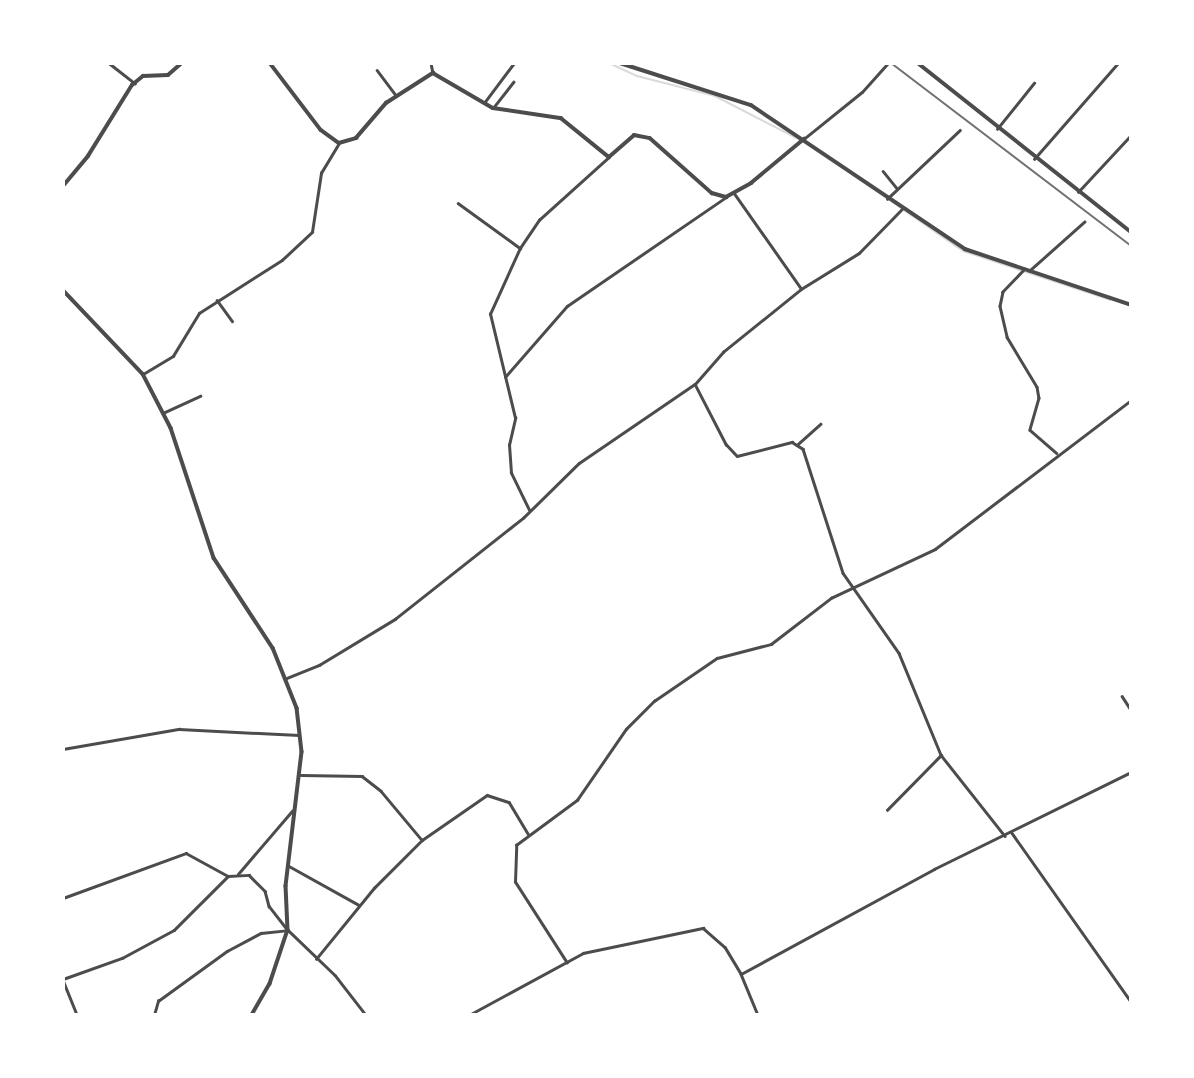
<!DOCTYPE html>
<html>
<head>
<meta charset="utf-8">
<style>
	body { margin:0 }
	#map { position:relative; width:1194px; height:1078px; overflow:hidden; background:#fff; font-family:Arial,sans-serif }
	div>[style] { position:absolute }
	[style*='--x'] { left:calc(var(--x)*1px); top:calc(var(--y)*1px); width:calc(var(--w)*1px); rotate:calc(var(--a)*1deg) }
	.stream>* { height:2px; margin:-1px; padding:0 1px; transform-origin:1px; border-radius:1px; background:#d9d9d9 }
	.minor>* { height:2.5px; margin:-1.25px; padding:0 1.25px; transform-origin:1.25px; border-radius:1.25px; background:#4c4c4c }
	.tertiary>* { height:3.5px; margin:-1.75px; padding:0 1.75px; transform-origin:1.75px; border-radius:1.75px; background:#4c4c4c }
	.rail>* { height:2px; margin:-1px; padding:0 1px; transform-origin:1px; border-radius:1px; background:#707070 }
	span { translate:-50% -50%; white-space:nowrap; text-align:center; line-height:1.15; -webkit-text-stroke:7px #fff; paint-order:stroke }
	.frame { position:absolute; inset:0; border:65px solid #fff; pointer-events:none }
</style>
</head>
<body>
<div id="map">
	<div class="stream">
		<i style="--x:609;--y:63;--w:31;--a:25"></i>
		<i style="--x:637;--y:76;--w:81;--a:14.4"></i>
		<i style="--x:715;--y:96;--w:98;--a:27.3"></i>
		<i style="--x:853;--y:175;--w:134;--a:34.6"></i>
		<i style="--x:963;--y:251;--w:155;--a:18.4"></i>
	</div>
	<div class="minor">
		<i style="--x:109;--y:63;--w:33;--a:38"></i>
		<i style="--x:431;--y:63;--w:10;--a:79"></i>
		<i style="--x:377;--y:70;--w:31;--a:53"></i>
		<i style="--x:484;--y:103;--w:50;--a:-53.1"></i>
		<i style="--x:493;--y:108;--w:33;--a:-52"></i>
		<i style="--x:997;--y:129;--w:59;--a:-51.2"></i>
		<i style="--x:805;--y:138;--w:73;--a:-38.9"></i>
		<i style="--x:862;--y:92;--w:39;--a:-48"></i>
		<i style="--x:1034;--y:159;--w:128;--a:-48.8"></i>
		<i style="--x:883;--y:171;--w:22;--a:51"></i>
		<i style="--x:1078;--y:192;--w:78;--a:-47.1"></i>
		<i style="--x:887;--y:199;--w:100;--a:-43.4"></i>
		<i style="--x:458;--y:203;--w:77;--a:36"></i>
		<i style="--x:1025;--y:269;--w:32;--a:134"></i>
		<i style="--x:1003;--y:292;--w:14;--a:102"></i>
		<i style="--x:1000;--y:306;--w:32;--a:77"></i>
		<i style="--x:1007;--y:337;--w:58;--a:59"></i>
		<i style="--x:1037;--y:387;--w:11;--a:80"></i>
		<i style="--x:1039;--y:398;--w:33;--a:106"></i>
		<i style="--x:1030;--y:430;--w:35;--a:41"></i>
		<i style="--x:1029;--y:271;--w:74;--a:-41.7"></i>
		<i style="--x:801;--y:289;--w:68;--a:-31.8"></i>
		<i style="--x:859;--y:253;--w:62;--a:-45.7"></i>
		<i style="--x:217;--y:300;--w:26;--a:54"></i>
		<i style="--x:143;--y:374;--w:35;--a:-31"></i>
		<i style="--x:173;--y:356;--w:50;--a:-58.8"></i>
		<i style="--x:199;--y:313;--w:98;--a:-32.6"></i>
		<i style="--x:282;--y:260;--w:41;--a:-43"></i>
		<i style="--x:312;--y:232;--w:60;--a:-81.3"></i>
		<i style="--x:321;--y:173;--w:35;--a:-59"></i>
		<i style="--x:505;--y:377;--w:94;--a:-48.9"></i>
		<i style="--x:567;--y:306;--w:193;--a:-34.4"></i>
		<i style="--x:695;--y:384;--w:68;--a:62.7"></i>
		<i style="--x:726;--y:444;--w:16;--a:47"></i>
		<i style="--x:737;--y:456;--w:57;--a:-14.3"></i>
		<i style="--x:792;--y:442;--w:13;--a:32"></i>
		<i style="--x:803;--y:449;--w:130;--a:72.1"></i>
		<i style="--x:843;--y:573;--w:98;--a:55"></i>
		<i style="--x:899;--y:653;--w:110;--a:67.6"></i>
		<i style="--x:941;--y:755;--w:103;--a:51.7"></i>
		<i style="--x:163;--y:413;--w:41;--a:-24.7"></i>
		<i style="--x:798;--y:444;--w:30;--a:-42"></i>
		<i style="--x:529;--y:510;--w:41;--a:-115.9"></i>
		<i style="--x:511;--y:473;--w:28;--a:-94"></i>
		<i style="--x:509;--y:445;--w:28;--a:-77"></i>
		<i style="--x:515;--y:418;--w:107;--a:-103.5"></i>
		<i style="--x:490;--y:314;--w:72;--a:-65.6"></i>
		<i style="--x:520;--y:248;--w:34;--a:-56"></i>
		<i style="--x:539;--y:220;--w:94;--a:-42"></i>
		<i style="--x:287;--y:678;--w:35;--a:-22"></i>
		<i style="--x:319;--y:665;--w:89;--a:-31.2"></i>
		<i style="--x:395;--y:619;--w:163;--a:-38.3"></i>
		<i style="--x:523;--y:518;--w:78;--a:-44.5"></i>
		<i style="--x:579;--y:463;--w:140;--a:-34.3"></i>
		<i style="--x:695;--y:384;--w:43;--a:-48.8"></i>
		<i style="--x:723;--y:352;--w:100;--a:-38.9"></i>
		<i style="--x:801;--y:289;--w:115;--a:-125.1"></i>
		<i style="--x:1122;--y:696;--w:17;--a:57"></i>
		<i style="--x:63;--y:749;--w:118;--a:-9.8"></i>
		<i style="--x:179;--y:729;--w:120;--a:2.9"></i>
		<i style="--x:301;--y:775;--w:61;--a:0.9"></i>
		<i style="--x:362;--y:776;--w:24;--a:38"></i>
		<i style="--x:381;--y:791;--w:64;--a:50.1"></i>
		<i style="--x:422;--y:840;--w:79;--a:-34.7"></i>
		<i style="--x:487;--y:795;--w:23;--a:18"></i>
		<i style="--x:509;--y:802;--w:37;--a:59"></i>
		<i style="--x:887;--y:810;--w:77;--a:-45.5"></i>
		<i style="--x:1012;--y:833;--w:207;--a:54.8"></i>
		<i style="--x:289;--y:866;--w:80;--a:29.1"></i>
		<i style="--x:238;--y:874;--w:83;--a:-49.4"></i>
		<i style="--x:63;--y:898;--w:131;--a:-20.1"></i>
		<i style="--x:186;--y:853;--w:48;--a:28.7"></i>
		<i style="--x:228;--y:876;--w:21;--a:-3"></i>
		<i style="--x:249;--y:875;--w:23;--a:45"></i>
		<i style="--x:265;--y:891;--w:16;--a:75"></i>
		<i style="--x:269;--y:906;--w:31;--a:52"></i>
		<i style="--x:288;--y:930;--w:65;--a:43.8"></i>
		<i style="--x:335;--y:975;--w:51;--a:52.2"></i>
		<i style="--x:316;--y:959;--w:92;--a:-50.8"></i>
		<i style="--x:374;--y:888;--w:68;--a:-45"></i>
		<i style="--x:567;--y:963;--w:96;--a:-122.7"></i>
		<i style="--x:515;--y:882;--w:37;--a:-88"></i>
		<i style="--x:516;--y:845;--w:76;--a:-36.4"></i>
		<i style="--x:577;--y:800;--w:86;--a:-55.4"></i>
		<i style="--x:626;--y:729;--w:40;--a:-45"></i>
		<i style="--x:654;--y:701;--w:76;--a:-34.3"></i>
		<i style="--x:717;--y:658;--w:56;--a:-14.5"></i>
		<i style="--x:771;--y:644;--w:76;--a:-37.5"></i>
		<i style="--x:831;--y:598;--w:115;--a:-25.2"></i>
		<i style="--x:935;--y:549;--w:246;--a:-37.2"></i>
		<i style="--x:741;--y:974;--w:44;--a:67.5"></i>
		<i style="--x:63;--y:979;--w:63;--a:-19.6"></i>
		<i style="--x:122;--y:958;--w:59;--a:-28.3"></i>
		<i style="--x:174;--y:930;--w:76;--a:-45"></i>
		<i style="--x:63;--y:980;--w:38;--a:68"></i>
		<i style="--x:154;--y:1015;--w:15;--a:-74"></i>
		<i style="--x:158;--y:1001;--w:85;--a:-35.9"></i>
		<i style="--x:227;--y:951;--w:38;--a:-28"></i>
		<i style="--x:261;--y:933;--w:27;--a:-6"></i>
		<i style="--x:469;--y:1015;--w:130;--a:-28.5"></i>
		<i style="--x:583;--y:953;--w:123;--a:-11.8"></i>
		<i style="--x:703;--y:928;--w:29;--a:41"></i>
		<i style="--x:725;--y:947;--w:31;--a:59"></i>
		<i style="--x:741;--y:974;--w:220;--a:-28.5"></i>
		<i style="--x:934;--y:869;--w:220;--a:-26.2"></i>
	</div>
	<div class="tertiary">
		<i style="--x:270;--y:63;--w:84;--a:52.7"></i>
		<i style="--x:321;--y:130;--w:22;--a:36"></i>
		<i style="--x:339;--y:143;--w:18;--a:-16"></i>
		<i style="--x:356;--y:138;--w:46;--a:-49.4"></i>
		<i style="--x:386;--y:103;--w:56;--a:-32.6"></i>
		<i style="--x:433;--y:73;--w:69;--a:30.3"></i>
		<i style="--x:493;--y:108;--w:69;--a:8.4"></i>
		<i style="--x:561;--y:118;--w:62;--a:39.1"></i>
		<i style="--x:609;--y:157;--w:33;--a:-41"></i>
		<i style="--x:634;--y:135;--w:16;--a:11"></i>
		<i style="--x:650;--y:138;--w:83;--a:41.6"></i>
		<i style="--x:712;--y:193;--w:15;--a:16"></i>
		<i style="--x:726;--y:197;--w:29;--a:-29"></i>
		<i style="--x:751;--y:183;--w:69;--a:-39.7"></i>
		<i style="--x:620;--y:63;--w:138;--a:17.8"></i>
		<i style="--x:751;--y:105;--w:258;--a:33.9"></i>
		<i style="--x:965;--y:249;--w:175;--a:18.6"></i>
		<i style="--x:918;--y:63;--w:272;--a:38.4"></i>
		<i style="--x:63;--y:186;--w:39;--a:-50"></i>
		<i style="--x:88;--y:156;--w:84;--a:-58.2"></i>
		<i style="--x:132;--y:85;--w:14;--a:-39"></i>
		<i style="--x:143;--y:76;--w:25;--a:-2"></i>
		<i style="--x:168;--y:75;--w:18;--a:-41"></i>
		<i style="--x:63;--y:290;--w:116;--a:46.4"></i>
		<i style="--x:143;--y:374;--w:61;--a:62.6"></i>
		<i style="--x:171;--y:428;--w:137;--a:71.7"></i>
		<i style="--x:214;--y:558;--w:108;--a:56.8"></i>
		<i style="--x:273;--y:648;--w:65;--a:68.2"></i>
		<i style="--x:297;--y:708;--w:44;--a:83.5"></i>
		<i style="--x:302;--y:752;--w:135;--a:96.8"></i>
		<i style="--x:286;--y:886;--w:44;--a:87.4"></i>
		<i style="--x:288;--y:930;--w:57;--a:108.4"></i>
		<i style="--x:270;--y:984;--w:36;--a:120"></i>
	</div>
	<div class="rail">
		<i style="--x:891;--y:63;--w:302;--a:37.3"></i>
	</div>
	<div class="frame"></div>
</div>
</body>
</html>
